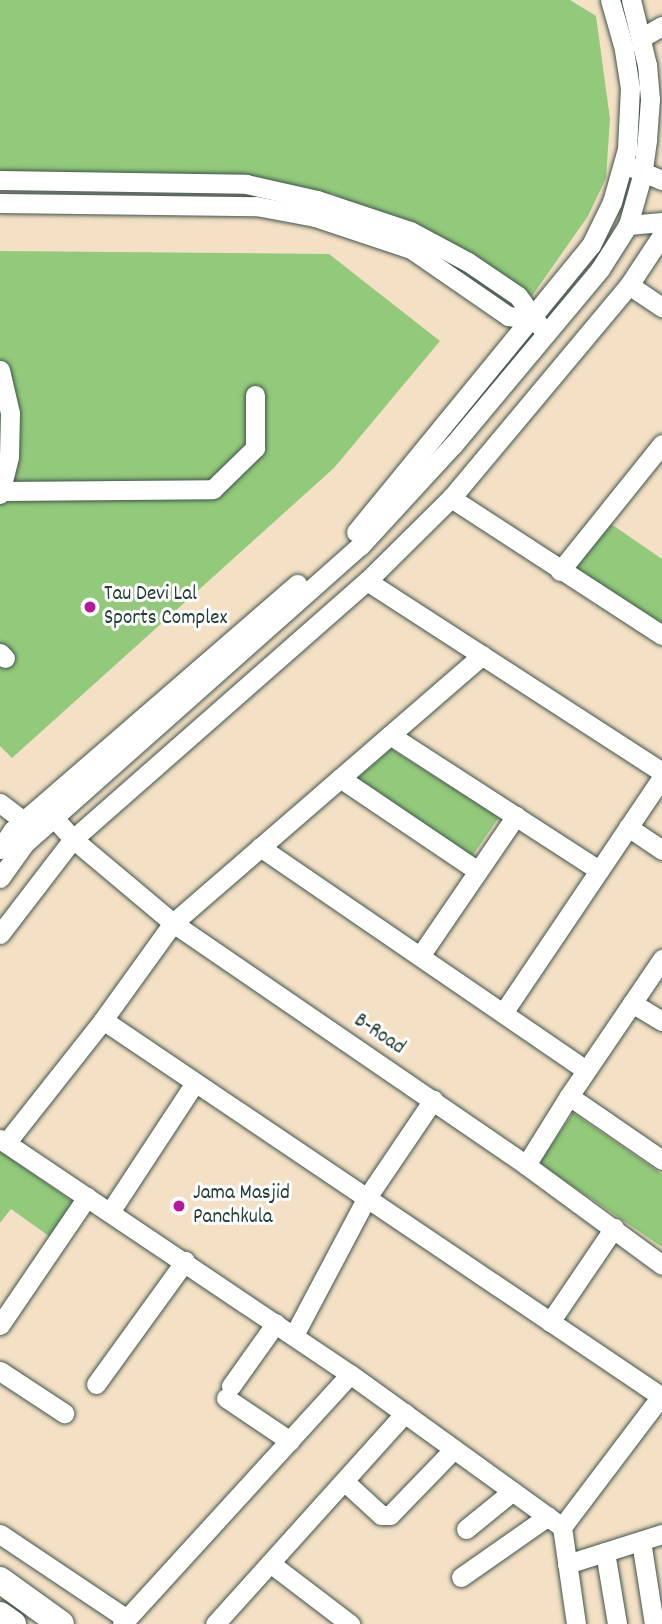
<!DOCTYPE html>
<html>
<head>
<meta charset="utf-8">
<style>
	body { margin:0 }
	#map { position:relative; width:662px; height:1624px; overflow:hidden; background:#f4e0c5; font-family:Dekko,sans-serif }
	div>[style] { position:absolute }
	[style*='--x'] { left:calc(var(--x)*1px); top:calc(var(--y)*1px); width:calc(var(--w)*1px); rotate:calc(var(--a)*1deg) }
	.green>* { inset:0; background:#93c97b }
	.roads { filter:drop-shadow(0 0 2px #3f554a) drop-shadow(0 0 2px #3f554a) }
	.minor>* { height:19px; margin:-9.5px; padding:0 9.5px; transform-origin:9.5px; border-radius:9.5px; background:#fff }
	.highway>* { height:26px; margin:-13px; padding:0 13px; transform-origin:13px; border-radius:13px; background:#fff }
	.dots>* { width:19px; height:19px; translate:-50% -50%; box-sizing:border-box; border:4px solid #fff; border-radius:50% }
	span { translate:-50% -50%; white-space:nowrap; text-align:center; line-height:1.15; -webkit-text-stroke:6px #fff; paint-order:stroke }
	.poi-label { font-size:21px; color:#1f3d34 }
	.left { translate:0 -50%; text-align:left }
	.street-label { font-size:21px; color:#1f3d34 }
</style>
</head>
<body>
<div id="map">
	<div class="green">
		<i style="clip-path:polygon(0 0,570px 0,596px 16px,610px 119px,606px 178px,588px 216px,532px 296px,333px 194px,195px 189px,0 188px)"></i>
		<i style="clip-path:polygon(0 251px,329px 254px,440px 341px,334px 468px,12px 758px,0 746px)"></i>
		<i style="clip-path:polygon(611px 524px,662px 559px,662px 629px,572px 572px)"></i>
		<i style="clip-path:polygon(391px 749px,499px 817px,471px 858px,356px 779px)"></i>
		<i style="clip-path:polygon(573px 1113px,662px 1174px,662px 1247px,539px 1163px)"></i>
		<i style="clip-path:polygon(0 1151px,75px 1203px,53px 1239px,11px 1209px,0 1223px)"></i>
	</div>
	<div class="roads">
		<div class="minor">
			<i style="--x:641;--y:38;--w:24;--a:-30"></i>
			<i style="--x:631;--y:167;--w:34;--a:23"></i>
			<i style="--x:0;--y:180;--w:246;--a:0.9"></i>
			<i style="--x:246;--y:184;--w:73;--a:12.7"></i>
			<i style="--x:317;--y:200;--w:98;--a:18.4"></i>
			<i style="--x:410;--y:231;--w:66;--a:28.1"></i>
			<i style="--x:468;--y:262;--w:60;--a:34.2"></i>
			<i style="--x:518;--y:296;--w:37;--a:54"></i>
			<i style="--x:0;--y:203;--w:256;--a:0.7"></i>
			<i style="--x:256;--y:206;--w:60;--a:10.6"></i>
			<i style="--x:315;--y:217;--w:101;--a:18.4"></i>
			<i style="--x:411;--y:249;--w:118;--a:34.6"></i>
			<i style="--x:508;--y:316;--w:25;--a:7"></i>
			<i style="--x:628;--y:225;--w:34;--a:-5"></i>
			<i style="--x:629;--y:285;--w:40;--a:34"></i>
			<i style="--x:0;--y:370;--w:44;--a:76.9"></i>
			<i style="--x:10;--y:413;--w:44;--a:91.3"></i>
			<i style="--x:9;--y:457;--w:38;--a:104"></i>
			<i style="--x:2;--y:491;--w:211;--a:-0.5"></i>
			<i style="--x:213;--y:489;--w:59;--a:-44.3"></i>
			<i style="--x:255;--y:448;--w:53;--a:-90"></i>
			<i style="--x:451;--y:498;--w:252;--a:33"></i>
			<i style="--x:356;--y:532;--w:371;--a:-50.7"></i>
			<i style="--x:591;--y:245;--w:48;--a:-64"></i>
			<i style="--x:612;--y:202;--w:55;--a:-74.2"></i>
			<i style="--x:627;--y:149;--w:61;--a:-87.2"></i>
			<i style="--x:630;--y:88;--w:39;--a:-99"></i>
			<i style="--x:624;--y:49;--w:51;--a:-105.9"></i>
			<i style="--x:560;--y:571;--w:163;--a:-51.2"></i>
			<i style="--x:367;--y:581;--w:351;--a:32.9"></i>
			<i style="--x:0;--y:653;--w:7;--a:45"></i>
			<i style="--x:390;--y:735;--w:249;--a:32.9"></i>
			<i style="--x:340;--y:778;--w:166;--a:34"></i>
			<i style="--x:0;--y:803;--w:41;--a:37.1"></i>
			<i style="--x:45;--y:808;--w:42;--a:47.9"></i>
			<i style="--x:73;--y:839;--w:131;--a:40"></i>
			<i style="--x:173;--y:923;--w:428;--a:34.4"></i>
			<i style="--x:526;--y:1165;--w:169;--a:36.3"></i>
			<i style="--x:628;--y:827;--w:41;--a:34.1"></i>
			<i style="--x:260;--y:847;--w:395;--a:34.4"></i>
			<i style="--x:0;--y:849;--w:23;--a:-56"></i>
			<i style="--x:13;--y:830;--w:376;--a:-40.9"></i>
			<i style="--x:0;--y:878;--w:43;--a:-54.5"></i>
			<i style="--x:25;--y:843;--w:448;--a:-41.6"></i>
			<i style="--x:360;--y:546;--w:137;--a:-47.4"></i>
			<i style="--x:453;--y:445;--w:229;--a:-50.1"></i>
			<i style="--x:600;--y:269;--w:52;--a:-57.5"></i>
			<i style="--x:628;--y:225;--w:51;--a:-74.1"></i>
			<i style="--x:642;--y:176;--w:37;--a:-82"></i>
			<i style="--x:647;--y:139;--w:40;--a:-85.7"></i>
			<i style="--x:650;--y:99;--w:34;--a:-95"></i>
			<i style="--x:647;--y:65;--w:67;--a:-103.8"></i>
			<i style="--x:0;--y:934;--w:120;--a:-52.5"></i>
			<i style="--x:73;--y:839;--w:391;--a:-41.3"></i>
			<i style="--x:367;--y:581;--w:118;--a:-44.7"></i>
			<i style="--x:451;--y:498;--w:278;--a:-50.1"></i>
			<i style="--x:629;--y:285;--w:60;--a:-56.6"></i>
			<i style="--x:420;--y:956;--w:170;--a:-55.6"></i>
			<i style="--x:632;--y:1003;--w:35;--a:31"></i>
			<i style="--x:503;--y:1013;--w:285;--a:-56"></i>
			<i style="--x:103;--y:1020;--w:674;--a:34"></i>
			<i style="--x:569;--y:1096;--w:113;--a:34.5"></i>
			<i style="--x:0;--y:1139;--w:422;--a:33.9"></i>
			<i style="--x:350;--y:1374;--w:261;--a:35.8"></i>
			<i style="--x:6;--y:1143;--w:157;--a:-51.7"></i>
			<i style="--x:103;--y:1020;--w:120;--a:-54.2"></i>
			<i style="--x:173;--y:923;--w:409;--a:-40.9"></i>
			<i style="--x:526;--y:1165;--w:81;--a:-58.1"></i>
			<i style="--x:569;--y:1096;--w:166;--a:-55.8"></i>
			<i style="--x:110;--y:1212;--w:153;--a:-56.7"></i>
			<i style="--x:550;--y:1322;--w:114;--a:-55.8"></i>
			<i style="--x:0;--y:1325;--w:155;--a:-55.8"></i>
			<i style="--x:294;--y:1335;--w:154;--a:-62.1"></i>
			<i style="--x:366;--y:1199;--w:120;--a:-55.9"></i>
			<i style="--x:0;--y:1371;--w:77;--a:33.3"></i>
			<i style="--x:96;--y:1384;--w:152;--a:-54.1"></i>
			<i style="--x:231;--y:1386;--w:77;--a:-54.5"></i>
			<i style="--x:226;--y:1398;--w:77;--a:33.9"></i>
			<i style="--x:344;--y:1481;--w:50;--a:42.6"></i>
			<i style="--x:381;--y:1515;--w:9;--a:0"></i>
			<i style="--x:390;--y:1515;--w:92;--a:-45.9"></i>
			<i style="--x:466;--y:1529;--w:60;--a:-39"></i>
			<i style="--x:0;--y:1534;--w:153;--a:33.8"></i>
			<i style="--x:641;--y:1541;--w:84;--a:81.1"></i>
			<i style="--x:605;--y:1552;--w:73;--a:80.5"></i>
			<i style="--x:270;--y:1563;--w:101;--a:37.3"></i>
			<i style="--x:567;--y:1564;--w:100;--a:-17.5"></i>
			<i style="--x:461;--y:1577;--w:106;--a:-35"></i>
			<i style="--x:122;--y:1624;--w:338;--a:-47.6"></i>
			<i style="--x:215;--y:1624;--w:284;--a:-48"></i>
			<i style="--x:576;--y:1624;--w:98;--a:-98.2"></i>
			<i style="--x:562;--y:1527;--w:164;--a:-52.9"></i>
		</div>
		<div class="highway">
			<i style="--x:0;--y:1580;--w:75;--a:35.8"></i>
			<i style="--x:0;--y:1615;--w:16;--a:35"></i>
		</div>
	</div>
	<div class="dots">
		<i style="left:90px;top:607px;background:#b5179e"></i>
		<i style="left:179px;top:1206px;background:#b5179e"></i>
	</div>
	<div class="poi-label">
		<span class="left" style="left:104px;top:607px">Tau Devi Lal<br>Sports Complex</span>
		<span class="left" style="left:193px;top:1206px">Jama Masjid<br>Panchkula</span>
	</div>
	<div class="street-label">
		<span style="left:379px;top:1035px;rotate:34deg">B-Road</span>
	</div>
</div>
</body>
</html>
